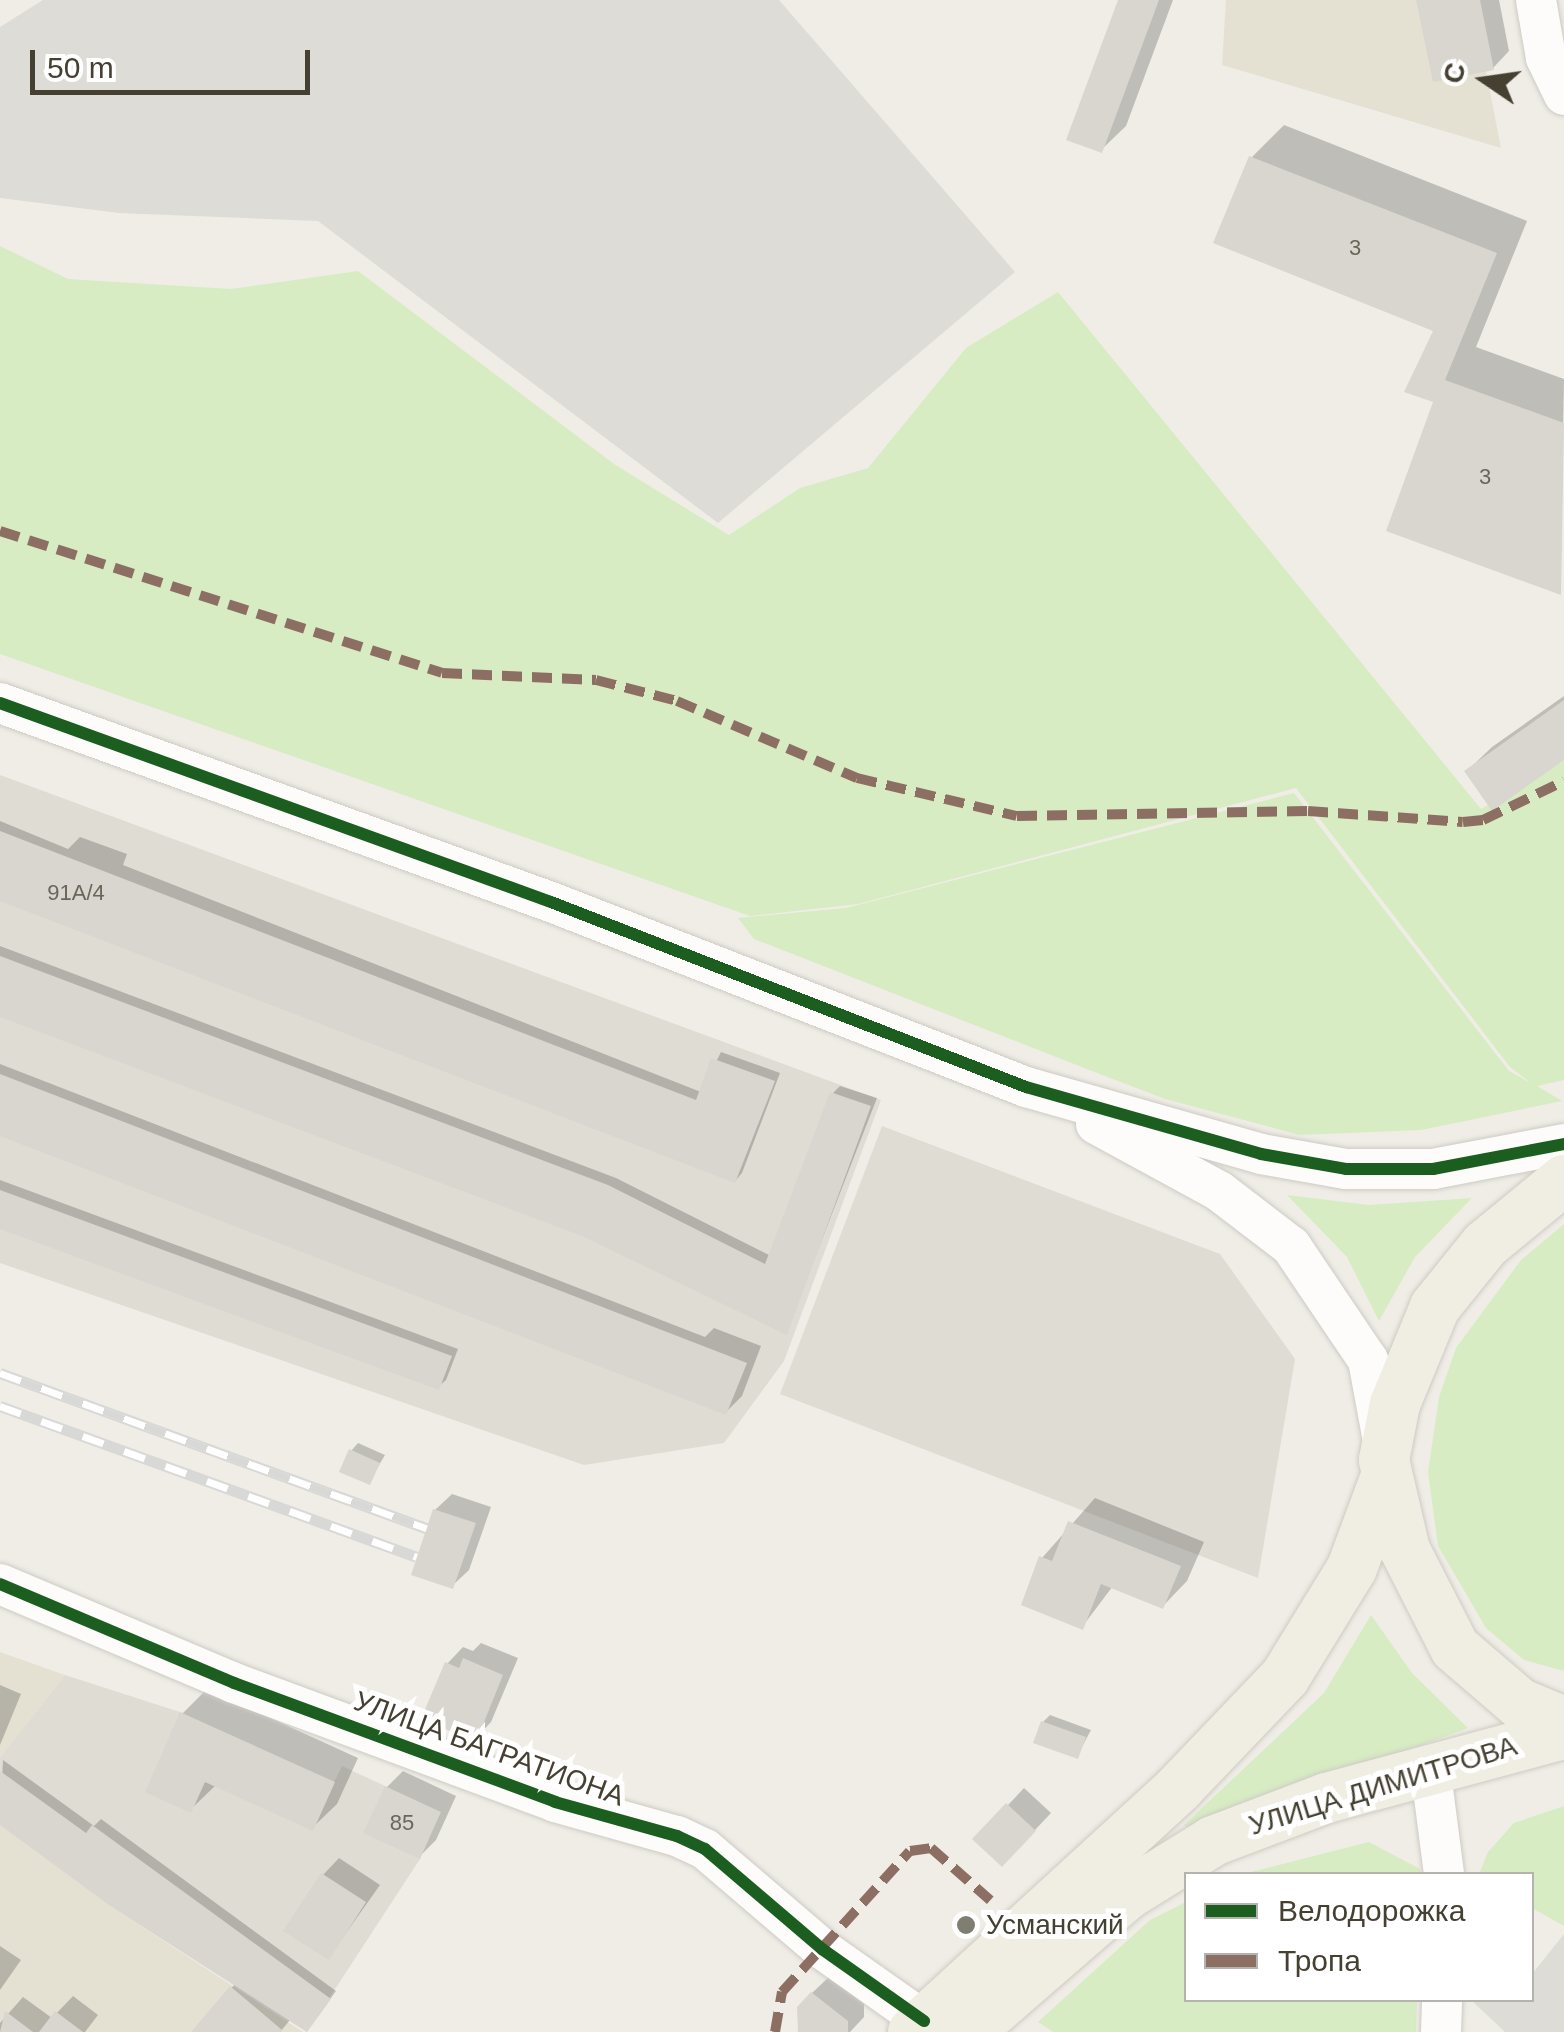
<!DOCTYPE html>
<html>
<head>
<meta charset="utf-8">
<style>
	body { margin:0 }
	#map { position:relative; width:1564px; height:2032px; overflow:hidden; background:#efede6; font-family:Arial,sans-serif }
	div>[style] { position:absolute }
	[style*='--x'] { left:calc(var(--x)*1px); top:calc(var(--y)*1px); width:calc(var(--w)*1px); rotate:calc(var(--a)*1deg) }
	.residential>* { inset:0; background:#e4e1d3 }
	.industrial>* { inset:0; background:#dfdcd4 }
	.green>* { inset:0; background:#d7ecc3 }
	.parking>* { inset:0; background:#dedcd6 }
	.shadow>* { inset:0; background:#0003 }
	.building>* { inset:0; background:#d8d6cf }
	.roads { filter:drop-shadow(0 0 2px #cdcbc4) drop-shadow(0 0 2px #cdcbc4) }
	.minor>* { height:40px; margin:-20px; padding:0 20px; transform-origin:20px; border-radius:20px; background:#fdfcfb }
	.major>* { height:50px; margin:-25px; padding:0 25px; transform-origin:25px; border-radius:25px; background:#f0eee2 }
	.rail>* { height:11px; margin-top:-5.5px; transform-origin:0; background:repeating-linear-gradient(90deg,#fff 0 22px,#d8d8d7 0 44px); box-sizing:border-box; border-block:2px solid #d8d8d7 }
	.quiet>* { height:10px; margin-top:-5px; transform-origin:0; background:repeating-linear-gradient(90deg,#8d6e63 0 20px,transparent 0 30px) }
	.cycleway>* { height:12px; margin:-6px; padding:0 6px; transform-origin:6px; border-radius:6px; background:#1b5e20 }
	.dots>* { width:28px; height:28px; translate:-50% -50%; box-sizing:border-box; border:5px solid #fff; border-radius:50% }
	span { translate:-50% -50%; white-space:nowrap; text-align:center; line-height:1.15; -webkit-text-stroke:10px #fff; paint-order:stroke }
	.number-label { font-size:22px; color:#6a665a }
	.number-label span { -webkit-text-stroke-width:0 }
	.street-label { font-size:28px; color:#454032 }
	.poi-label { font-size:28px; color:#454032 }
	.left { translate:0 -50%; text-align:left }
	.legend { position:absolute; left:1184px; top:1872px; width:350px; height:130px; box-sizing:border-box; background:#fff; border:2px solid #b5b3ad; margin:0; padding:12px 18px; list-style:none; font-size:30px; color:#454032 }
	.legend li { display:flex; align-items:center; gap:20px; height:50px }
	.legend b { width:50px; border:2px solid #b5b3ad }
	.north { position:absolute; left:1434px; top:30px; width:100px; height:100px; -webkit-text-stroke:8px #fff; paint-order:stroke; rotate:283deg; font-size:28px; font-weight:700; line-height:40px; text-align:center; color:#454032 }
	.north::after { content:''; display:block; margin:auto; width:35px; height:45px; background:#454032; clip-path:polygon(50% 0,100% 100%,50% 72%,0 100%) }
	.scale { position:absolute; left:30px; top:50px; width:280px; height:45px; box-sizing:border-box; border:5px solid #454032; border-top:0; padding-left:12px; font-size:30px; line-height:35px; white-space:nowrap; color:#454032; -webkit-text-stroke:8px #fff; paint-order:stroke }
</style>
</head>
<body>
<div id="map">
	<div class="residential">
		<i style="clip-path:polygon(1226px 0,1472px 0,1501px 148px,1222px 65px)"></i>
		<i style="clip-path:polygon(0 1652px,65px 1675px,0 1757px)"></i>
		<i style="clip-path:polygon(0 1825px,109px 1905px,303px 2032px,0 2032px)"></i>
	</div>
	<div class="industrial">
		<i style="clip-path:polygon(0 775px,881px 1100px,784px 1361px,724px 1443px,584px 1465px,0 1263px)"></i>
		<i style="clip-path:polygon(882px 1126px,1220px 1254px,1295px 1359px,1258px 1578px,780px 1394px)"></i>
		<i style="clip-path:polygon(65px 1675px,180px 1712px,334px 1782px,342px 1766px,441px 1812px,420px 1859px,307px 2032px,109px 1905px,0 1825px,0 1757px)"></i>
	</div>
	<div class="green">
		<i style="clip-path:polygon(0 246px,68px 279px,231px 289px,358px 271px,614px 464px,729px 535px,800px 488px,868px 468px,966px 348px,1058px 292px,1481px 809px,1564px 760px,1564px 1080px,1537px 1086px,1562px 1101px,1421px 1130px,1300px 1135px,1165px 1099px,1092px 1071px,754px 939px,738px 918px,846px 908px,1294px 793px,1509px 1071px,1531px 1083px,1510px 1067px,1296px 788px,858px 904px,750px 916px,0 654px)"></i>
		<i style="clip-path:polygon(1287px 1195px,1369px 1205px,1472px 1198px,1415px 1257px,1379px 1321px,1347px 1257px)"></i>
		<i style="clip-path:polygon(1564px 1224px,1564px 1671px,1524px 1660px,1486px 1628px,1438px 1546px,1428px 1472px,1439px 1397px,1456px 1348px,1521px 1260px)"></i>
		<i style="clip-path:polygon(1371px 1615px,1412px 1673px,1468px 1728px,1192px 1830px,1184px 1825px,1324px 1693px)"></i>
		<i style="clip-path:polygon(1564px 1806px,1564px 1926px,1532px 1908px,1532px 1874px,1479px 1874px,1488px 1852px,1514px 1823px)"></i>
		<i style="clip-path:polygon(1369px 1842px,1420px 1869px,1420px 1874px,1243px 1874px)"></i>
		<i style="clip-path:polygon(1186px 1902px,1186px 2000px,1417px 2000px,1416px 2032px,1053px 2032px,1038px 2022px,1150px 1920px)"></i>
	</div>
	<div class="parking">
		<i style="clip-path:polygon(43px 0,779px 0,1015px 272px,718px 523px,318px 221px,119px 213px,0 198px,0 27px)"></i>
		<i style="clip-path:polygon(1564px 1934px,1564px 2032px,1505px 2032px,1471px 2000px,1532px 2000px,1532px 1974px)"></i>
	</div>
	<div class="shadow">
		<i style="clip-path:polygon(1120px 0,1173px 0,1126px 126px,1101px 150px)"></i>
		<i style="clip-path:polygon(1419px 0,1499px 0,1509px 51px,1493px 68px)"></i>
		<i style="clip-path:polygon(1284px 125px,1527px 221px,1476px 347px,1564px 379px,1560px 592px,1436px 401px,1436px 329px,1251px 158px)"></i>
		<i style="clip-path:polygon(1564px 696px,1564px 756px,1467px 771px,1492px 747px)"></i>
		<i style="clip-path:polygon(0 821px,68px 849px,80px 837px,127px 854px,123px 865px,701px 1092px,721px 1052px,780px 1073px,742px 1173px,735px 1181px,0 898px)"></i>
		<i style="clip-path:polygon(0 946px,616px 1178px,771px 1256px,832px 1094px,840px 1086px,877px 1098px,786px 1332px,583px 1234px,0 1014px)"></i>
		<i style="clip-path:polygon(0 1064px,705px 1337px,714px 1328px,761px 1346px,742px 1396px,726px 1412px,0 1134px)"></i>
		<i style="clip-path:polygon(0 1180px,458px 1349px,446px 1380px,438px 1387px,0 1226px)"></i>
		<i style="clip-path:polygon(358px 1443px,385px 1455px,369px 1482px,351px 1451px)"></i>
		<i style="clip-path:polygon(452px 1494px,491px 1507px,469px 1570px,452px 1586px,435px 1510px)"></i>
		<i style="clip-path:polygon(1095px 1498px,1204px 1542px,1187px 1581px,1163px 1606px,1113px 1586px,1082px 1627px,1042px 1558px)"></i>
		<i style="clip-path:polygon(481px 1643px,518px 1658px,491px 1722px,475px 1739px,447px 1664px,463px 1647px,473px 1651px)"></i>
		<i style="clip-path:polygon(0 1685px,21px 1694px,0 1745px)"></i>
		<i style="clip-path:polygon(207px 1689px,358px 1758px,337px 1804px,312px 1828px,216px 1785px,190px 1810px,182px 1714px)"></i>
		<i style="clip-path:polygon(1050px 1715px,1091px 1730px,1077px 1756px,1043px 1722px)"></i>
		<i style="clip-path:polygon(3px 1760px,94px 1826px,101px 1819px,336px 1991px,313px 2023px,290px 2020px,280px 2032px,194px 2032px,235px 1984px,0 1822px)"></i>
		<i style="clip-path:polygon(403px 1771px,456px 1796px,436px 1840px,420px 1856px,387px 1787px)"></i>
		<i style="clip-path:polygon(1024px 1788px,1051px 1813px,1018px 1848px,976px 1839px)"></i>
		<i style="clip-path:polygon(339px 1858px,380px 1885px,329px 1957px,323px 1875px)"></i>
		<i style="clip-path:polygon(0 1946px,21px 1960px,0 1990px)"></i>
		<i style="clip-path:polygon(829px 1977px,864px 2004px,864px 2017px,850px 2032px,801px 2032px,812px 1993px)"></i>
		<i style="clip-path:polygon(73px 1996px,98px 2015px,85px 2032px,0 2032px,0 2023px,23px 1997px,52px 2018px)"></i>
	</div>
	<div class="building">
		<i style="clip-path:polygon(1118px 0,1159px 0,1102px 153px,1066px 140px)"></i>
		<i style="clip-path:polygon(1416px 0,1480px 0,1494px 70px,1433px 82px)"></i>
		<i style="clip-path:polygon(1249px 156px,1497px 253px,1445px 380px,1564px 423px,1561px 595px,1386px 531px,1433px 402px,1404px 392px,1433px 331px,1213px 243px)"></i>
		<i style="clip-path:polygon(1564px 700px,1564px 760px,1492px 811px,1464px 771px)"></i>
		<i style="clip-path:polygon(0 831px,696px 1100px,711px 1058px,775px 1081px,735px 1183px,0 901px)"></i>
		<i style="clip-path:polygon(0 956px,608px 1185px,765px 1264px,830px 1092px,871px 1106px,787px 1335px,582px 1236px,0 1017px)"></i>
		<i style="clip-path:polygon(0 1074px,747px 1363px,726px 1415px,0 1136px)"></i>
		<i style="clip-path:polygon(0 1190px,452px 1356px,439px 1390px,0 1229px)"></i>
		<i style="clip-path:polygon(349px 1449px,380px 1463px,370px 1485px,339px 1472px)"></i>
		<i style="clip-path:polygon(433px 1509px,476px 1523px,453px 1589px,411px 1575px)"></i>
		<i style="clip-path:polygon(1068px 1521px,1181px 1566px,1163px 1609px,1101px 1584px,1083px 1630px,1021px 1605px,1039px 1556px,1052px 1561px)"></i>
		<i style="clip-path:polygon(463px 1658px,503px 1675px,476px 1742px,421px 1719px,445px 1662px,459px 1668px)"></i>
		<i style="clip-path:polygon(180px 1712px,335px 1782px,313px 1831px,205px 1782px,191px 1813px,145px 1792px)"></i>
		<i style="clip-path:polygon(1041px 1721px,1086px 1737px,1078px 1759px,1033px 1743px)"></i>
		<i style="clip-path:polygon(0 1771px,86px 1833px,92px 1825px,331px 1999px,307px 2032px,109px 1905px,0 1825px)"></i>
		<i style="clip-path:polygon(385px 1786px,441px 1812px,420px 1859px,363px 1833px)"></i>
		<i style="clip-path:polygon(1006px 1803px,1036px 1831px,1002px 1867px,972px 1839px)"></i>
		<i style="clip-path:polygon(321px 1873px,366px 1902px,329px 1960px,283px 1931px)"></i>
		<i style="clip-path:polygon(230px 1986px,282px 2030px,280px 2032px,191px 2032px)"></i>
		<i style="clip-path:polygon(811px 1992px,848px 2021px,848px 2032px,798px 2032px,797px 2007px)"></i>
		<i style="clip-path:polygon(5px 2011px,33px 2032px,0 2032px)"></i>
		<i style="clip-path:polygon(55px 2011px,83px 2032px,39px 2032px)"></i>
	</div>
	<div class="roads">
		<div class="minor">
			<i style="--x:1536;--y:0;--w:59;--a:80.2"></i>
			<i style="--x:1546;--y:58;--w:41;--a:64.1"></i>
			<i style="--x:0;--y:703;--w:586;--a:19.86"></i>
			<i style="--x:551;--y:902;--w:510;--a:21.28"></i>
			<i style="--x:1026;--y:1087;--w:244;--a:15.9"></i>
			<i style="--x:1261;--y:1154;--w:86;--a:10"></i>
			<i style="--x:1346;--y:1169;--w:87;--a:0"></i>
			<i style="--x:1433;--y:1169;--w:133;--a:-10.8"></i>
			<i style="--x:1096;--y:1124;--w:140;--a:28.6"></i>
			<i style="--x:1219;--y:1191;--w:91;--a:37.4"></i>
			<i style="--x:1291;--y:1246;--w:138;--a:56"></i>
			<i style="--x:1368;--y:1360;--w:82;--a:79.5"></i>
			<i style="--x:0;--y:1584;--w:254;--a:22.9"></i>
			<i style="--x:234;--y:1683;--w:342;--a:20.3"></i>
			<i style="--x:555;--y:1802;--w:127;--a:15.6"></i>
			<i style="--x:677;--y:1836;--w:31;--a:25"></i>
			<i style="--x:705;--y:1849;--w:154;--a:40.5"></i>
			<i style="--x:822;--y:1949;--w:125;--a:35.2"></i>
			<i style="--x:1430;--y:1766;--w:109;--a:82.6"></i>
			<i style="--x:1441;--y:2032;--w:32;--a:-88"></i>
		</div>
		<div class="major">
			<i style="--x:1564;--y:1180;--w:102;--a:140.6"></i>
			<i style="--x:1485;--y:1245;--w:80;--a:128.9"></i>
			<i style="--x:1435;--y:1307;--w:105;--a:112.4"></i>
			<i style="--x:1395;--y:1404;--w:57;--a:101.1"></i>
			<i style="--x:1384;--y:1460;--w:92;--a:76.9"></i>
			<i style="--x:1405;--y:1550;--w:110;--a:63"></i>
			<i style="--x:1455;--y:1648;--w:84;--a:40.7"></i>
			<i style="--x:1519;--y:1703;--w:49;--a:22.9"></i>
			<i style="--x:913;--y:2032;--w:361;--a:-42.5"></i>
			<i style="--x:1179;--y:1788;--w:153;--a:-46.3"></i>
			<i style="--x:1285;--y:1677;--w:128;--a:-58.4"></i>
			<i style="--x:1352;--y:1568;--w:95;--a:-69.7"></i>
			<i style="--x:969;--y:2032;--w:211;--a:-41"></i>
			<i style="--x:1128;--y:1894;--w:100;--a:-31.9"></i>
			<i style="--x:1213;--y:1841;--w:121;--a:-20.8"></i>
			<i style="--x:1326;--y:1798;--w:246;--a:-15.1"></i>
		</div>
	</div>
	<div class="rail">
		<i style="--x:0;--y:1373;--w:454;--a:20"></i>
		<i style="--x:0;--y:1406;--w:443;--a:19.9"></i>
	</div>
	<div class="quiet">
		<i style="--x:0;--y:531;--w:464;--a:17.8"></i>
		<i style="--x:442;--y:673;--w:154;--a:2.6"></i>
		<i style="--x:596;--y:680;--w:84;--a:14.5"></i>
		<i style="--x:677;--y:701;--w:196;--a:23.2"></i>
		<i style="--x:857;--y:778;--w:164;--a:13.4"></i>
		<i style="--x:1017;--y:816;--w:291;--a:-1"></i>
		<i style="--x:1308;--y:811;--w:155;--a:4.1"></i>
		<i style="--x:1463;--y:822;--w:20;--a:-6"></i>
		<i style="--x:1483;--y:820;--w:90;--a:-25.7"></i>
		<i style="--x:775;--y:2032;--w:41;--a:-80.1"></i>
		<i style="--x:782;--y:1992;--w:190;--a:-47.8"></i>
		<i style="--x:910;--y:1851;--w:21;--a:-8"></i>
		<i style="--x:931;--y:1848;--w:79;--a:41.4"></i>
	</div>
	<div class="cycleway">
		<i style="--x:0;--y:703;--w:586;--a:19.86"></i>
		<i style="--x:551;--y:902;--w:510;--a:21.28"></i>
		<i style="--x:1026;--y:1087;--w:244;--a:15.9"></i>
		<i style="--x:1261;--y:1154;--w:86;--a:10"></i>
		<i style="--x:1346;--y:1169;--w:87;--a:0"></i>
		<i style="--x:1433;--y:1169;--w:133;--a:-10.8"></i>
		<i style="--x:0;--y:1584;--w:254;--a:22.9"></i>
		<i style="--x:234;--y:1683;--w:342;--a:20.3"></i>
		<i style="--x:555;--y:1802;--w:127;--a:15.6"></i>
		<i style="--x:677;--y:1836;--w:31;--a:25"></i>
		<i style="--x:705;--y:1849;--w:154;--a:40.5"></i>
		<i style="--x:822;--y:1949;--w:125;--a:35.2"></i>
	</div>
	<div class="dots">
		<i style="left:966px;top:1925px;background:#807d71"></i>
	</div>
	<div class="number-label">
		<span style="left:1355px;top:248px">3</span>
		<span style="left:1485px;top:477px">3</span>
		<span style="left:76px;top:893px">91А/4</span>
		<span style="left:402px;top:1823px">85</span>
	</div>
	<div class="street-label">
		<span style="left:489px;top:1749px;rotate:20deg">УЛИЦА БАГРАТИОНА</span>
		<span style="left:1383px;top:1786px;rotate:-17deg">УЛИЦА ДИМИТРОВА</span>
	</div>
	<div class="poi-label">
		<span class="left" style="left:986px;top:1925px">Усманский</span>
	</div>
	<ul class="legend">
	<li><b style="height:12px;background:#1b5e20"></b>Велодорожка</li>
	<li><b style="height:12px;background:#8d6e63"></b>Тропа</li>
	</ul>
	<div class="north">С</div>
	<div class="scale">50 m</div>
</div>
</body>
</html>
